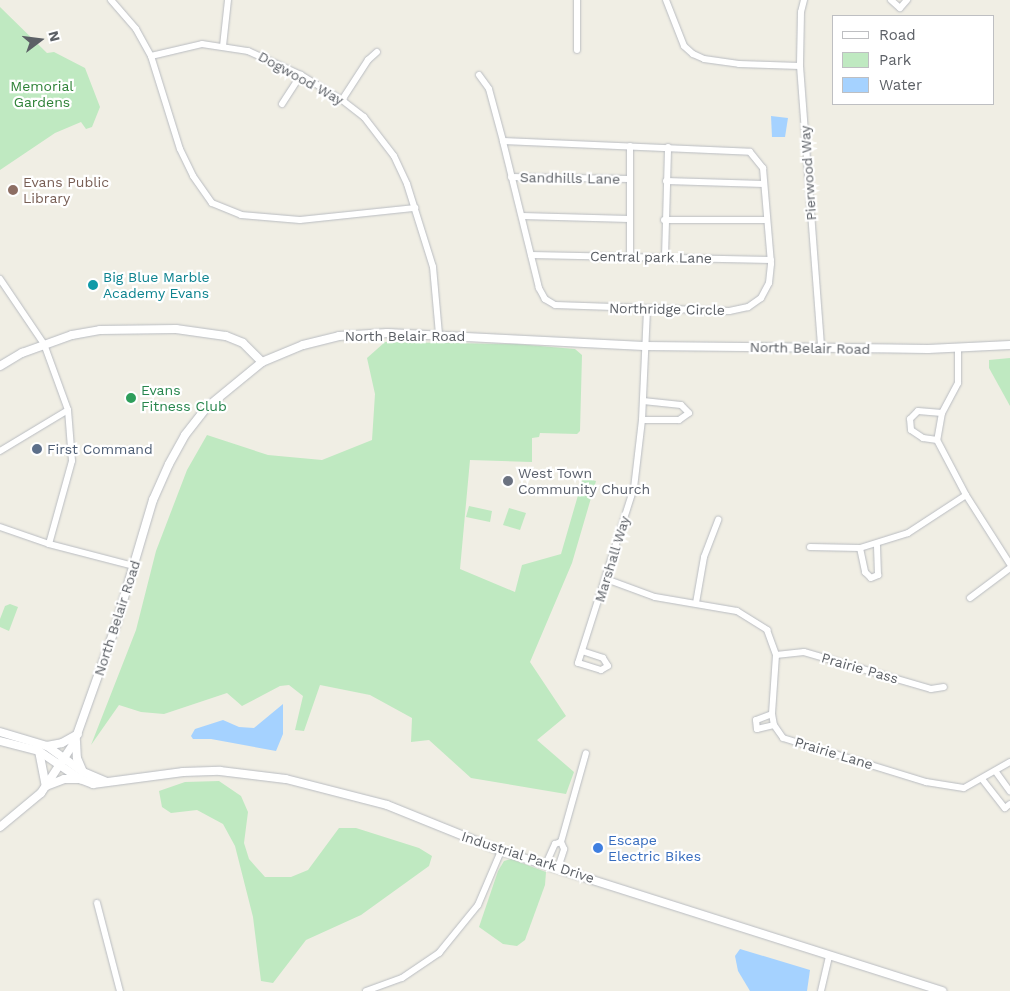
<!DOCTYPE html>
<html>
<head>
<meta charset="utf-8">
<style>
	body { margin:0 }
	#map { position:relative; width:1010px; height:991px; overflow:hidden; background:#f0eee4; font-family:"Work Sans",sans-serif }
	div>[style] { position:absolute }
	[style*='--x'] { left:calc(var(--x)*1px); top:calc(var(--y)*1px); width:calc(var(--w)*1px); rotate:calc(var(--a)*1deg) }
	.green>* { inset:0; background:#bfe9c1 }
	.water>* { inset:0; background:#a5d2ff }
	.roads { filter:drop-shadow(0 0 1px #b9bcc1) drop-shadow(0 0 1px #b9bcc1) }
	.minor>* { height:6px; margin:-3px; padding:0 3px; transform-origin:3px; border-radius:3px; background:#fff }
	.tertiary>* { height:8px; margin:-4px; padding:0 4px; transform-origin:4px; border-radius:4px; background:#fff }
	.dots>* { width:14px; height:14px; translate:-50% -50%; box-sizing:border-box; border:2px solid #fff; border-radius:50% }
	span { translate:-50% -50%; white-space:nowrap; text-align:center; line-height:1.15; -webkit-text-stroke:4.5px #fff; paint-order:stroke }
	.street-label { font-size:14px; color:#5c6066 }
	.park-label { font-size:14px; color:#2e8237 }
	.education-label { font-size:14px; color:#785e54 }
	.left { translate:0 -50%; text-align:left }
	.culture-label { font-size:14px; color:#0d838f }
	.leisure-label { font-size:14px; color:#27864d }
	.service-label { font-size:14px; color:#4e5e75 }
	.worship-label { font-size:14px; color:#5b616d }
	.shop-label { font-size:14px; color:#366cbe }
	.legend { position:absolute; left:832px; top:15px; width:162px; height:90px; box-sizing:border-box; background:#fff; border:1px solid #bebfc2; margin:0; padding:6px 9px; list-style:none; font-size:15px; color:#5c6066 }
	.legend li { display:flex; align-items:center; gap:10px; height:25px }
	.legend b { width:25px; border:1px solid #bebfc2 }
	.north { position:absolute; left:15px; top:15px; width:50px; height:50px; -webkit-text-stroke:4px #fff; paint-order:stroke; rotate:75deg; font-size:14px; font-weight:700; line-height:20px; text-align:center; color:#5c6066 }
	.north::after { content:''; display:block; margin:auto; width:18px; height:22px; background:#5c6066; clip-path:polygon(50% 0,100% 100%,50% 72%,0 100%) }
</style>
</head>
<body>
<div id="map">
	<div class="green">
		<i style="clip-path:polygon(0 7px,47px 53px,54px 52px,85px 68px,100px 107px,92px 127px,86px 129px,81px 122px,55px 133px,0 170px)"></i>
		<i style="clip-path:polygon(385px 342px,517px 344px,575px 349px,582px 355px,580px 431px,577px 434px,540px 433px,539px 437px,532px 438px,532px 462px,470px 460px,460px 569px,515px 592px,522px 565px,561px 554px,583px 478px,596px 481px,572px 563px,530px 662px,566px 716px,537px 740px,574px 772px,566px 794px,471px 778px,429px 740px,411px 742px,412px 718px,370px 695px,320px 685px,304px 731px,295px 730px,303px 696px,289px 685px,280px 686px,242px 706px,227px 693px,164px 714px,141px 712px,119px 705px,91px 745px,136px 630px,156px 551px,169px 517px,187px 470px,207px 435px,268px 455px,322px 460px,372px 440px,375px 394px,367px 358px)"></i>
		<i style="clip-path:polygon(1010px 358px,1010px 406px,989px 368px,989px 360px)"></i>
		<i style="clip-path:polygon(469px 506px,492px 511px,490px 522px,466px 517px)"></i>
		<i style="clip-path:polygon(509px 508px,526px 513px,520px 530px,503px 525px)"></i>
		<i style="clip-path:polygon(10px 604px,18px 607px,9px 631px,0 627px,0 619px,5px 606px)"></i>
		<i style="clip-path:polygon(219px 781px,241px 796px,248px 812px,244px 843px,249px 859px,265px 877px,291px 877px,308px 870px,339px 828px,356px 828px,419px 848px,432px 856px,429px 866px,361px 915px,306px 940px,273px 983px,261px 981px,253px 917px,235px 846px,223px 824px,197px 810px,171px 813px,162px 807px,159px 791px,185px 782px)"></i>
		<i style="clip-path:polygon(511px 859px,546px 872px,545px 885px,525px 940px,517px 946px,503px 944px,479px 927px,498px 871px,504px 861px)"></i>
	</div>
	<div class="water">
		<i style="clip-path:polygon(771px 116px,788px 118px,785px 137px,772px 137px)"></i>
		<i style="clip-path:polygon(283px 704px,283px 734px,276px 751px,211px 739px,193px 739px,191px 736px,195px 729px,223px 720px,239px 727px,254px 728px)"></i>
		<i style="clip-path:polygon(740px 949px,810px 970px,807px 991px,750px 991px,738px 971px,735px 956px)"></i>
	</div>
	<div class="roads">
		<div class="minor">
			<i style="--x:111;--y:0;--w:38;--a:49"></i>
			<i style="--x:136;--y:29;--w:31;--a:61"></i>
			<i style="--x:151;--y:56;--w:97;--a:72.7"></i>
			<i style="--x:180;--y:149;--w:30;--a:64"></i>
			<i style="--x:193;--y:176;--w:33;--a:55"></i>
			<i style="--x:212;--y:203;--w:31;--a:22"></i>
			<i style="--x:241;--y:215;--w:59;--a:4.8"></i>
			<i style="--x:300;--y:220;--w:116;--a:-6"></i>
			<i style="--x:666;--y:0;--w:49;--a:68.6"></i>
			<i style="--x:684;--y:46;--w:12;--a:42"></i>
			<i style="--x:693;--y:54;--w:12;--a:24"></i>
			<i style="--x:704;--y:59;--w:35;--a:8"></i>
			<i style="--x:739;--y:64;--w:61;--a:1.9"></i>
			<i style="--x:804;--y:0;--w:12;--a:104"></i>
			<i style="--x:801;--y:12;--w:54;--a:91.1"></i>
			<i style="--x:800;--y:66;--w:282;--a:85.7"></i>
			<i style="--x:891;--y:0;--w:12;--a:42"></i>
			<i style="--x:900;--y:8;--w:11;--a:-49"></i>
			<i style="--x:223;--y:46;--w:46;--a:-83.8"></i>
			<i style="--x:577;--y:50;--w:50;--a:-90"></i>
			<i style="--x:151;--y:56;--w:52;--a:-13.2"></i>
			<i style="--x:202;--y:44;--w:47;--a:8.7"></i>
			<i style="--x:248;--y:51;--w:58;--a:24.4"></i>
			<i style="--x:301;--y:75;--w:48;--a:31.4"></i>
			<i style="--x:342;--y:100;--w:28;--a:38"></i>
			<i style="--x:364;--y:117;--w:49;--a:52.4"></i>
			<i style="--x:394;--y:156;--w:31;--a:65"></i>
			<i style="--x:407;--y:184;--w:87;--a:72.6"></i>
			<i style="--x:433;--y:267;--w:67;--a:84.9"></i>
			<i style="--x:479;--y:75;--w:17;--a:54"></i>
			<i style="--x:489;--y:89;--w:54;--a:74.9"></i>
			<i style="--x:342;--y:100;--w:48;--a:-57"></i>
			<i style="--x:368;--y:60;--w:12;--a:-42"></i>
			<i style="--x:282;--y:104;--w:35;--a:-57"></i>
			<i style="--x:503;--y:141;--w:247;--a:2.5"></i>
			<i style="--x:750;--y:152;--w:21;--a:51"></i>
			<i style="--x:763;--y:168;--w:96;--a:85.2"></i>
			<i style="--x:771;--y:264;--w:19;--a:96"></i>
			<i style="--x:769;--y:283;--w:17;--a:118"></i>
			<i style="--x:761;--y:298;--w:16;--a:145"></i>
			<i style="--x:748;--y:307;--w:19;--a:168"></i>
			<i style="--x:729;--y:311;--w:174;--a:-178"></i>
			<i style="--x:555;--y:305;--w:12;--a:-149"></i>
			<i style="--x:545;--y:299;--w:13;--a:-119"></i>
			<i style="--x:539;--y:288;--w:151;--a:-103.8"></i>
			<i style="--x:630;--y:146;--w:110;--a:90"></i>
			<i style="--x:511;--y:177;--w:118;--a:1"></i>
			<i style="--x:666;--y:181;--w:98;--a:1.8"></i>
			<i style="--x:522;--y:216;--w:107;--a:1.6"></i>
			<i style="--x:664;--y:220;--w:102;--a:0"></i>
			<i style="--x:531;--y:255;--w:240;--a:1.2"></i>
			<i style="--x:665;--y:257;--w:110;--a:-88.4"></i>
			<i style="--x:0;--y:279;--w:78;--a:55.9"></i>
			<i style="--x:44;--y:344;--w:70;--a:70"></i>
			<i style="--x:68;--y:410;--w:51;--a:85.5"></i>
			<i style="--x:72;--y:461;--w:86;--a:105.5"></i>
			<i style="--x:958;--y:347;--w:36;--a:90"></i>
			<i style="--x:958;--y:383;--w:34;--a:118"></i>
			<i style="--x:942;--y:413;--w:27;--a:100"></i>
			<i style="--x:937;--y:440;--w:62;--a:62.2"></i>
			<i style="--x:966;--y:495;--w:82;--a:57.5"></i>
			<i style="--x:642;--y:420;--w:37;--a:0"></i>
			<i style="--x:679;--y:420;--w:12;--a:-35"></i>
			<i style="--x:689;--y:413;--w:11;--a:-135"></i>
			<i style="--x:681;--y:405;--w:38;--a:-174"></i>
			<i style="--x:937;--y:440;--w:14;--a:-172"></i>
			<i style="--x:923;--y:438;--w:14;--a:-146"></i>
			<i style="--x:911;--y:430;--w:11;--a:-95"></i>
			<i style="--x:910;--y:419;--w:11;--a:-45"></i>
			<i style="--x:918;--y:411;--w:24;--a:5"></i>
			<i style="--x:0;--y:451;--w:79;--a:-31.1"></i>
			<i style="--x:0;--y:527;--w:52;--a:19.1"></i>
			<i style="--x:49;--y:544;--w:88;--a:14.5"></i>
			<i style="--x:810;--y:547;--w:50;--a:1.1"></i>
			<i style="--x:860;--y:548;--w:50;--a:-17.4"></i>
			<i style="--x:908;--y:533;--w:69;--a:-33.2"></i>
			<i style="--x:860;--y:548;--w:25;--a:78"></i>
			<i style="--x:865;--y:572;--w:8;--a:45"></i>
			<i style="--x:871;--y:578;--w:8;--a:-23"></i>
			<i style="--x:878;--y:575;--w:31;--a:-92"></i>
			<i style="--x:606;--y:579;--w:52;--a:20.2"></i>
			<i style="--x:655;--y:597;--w:83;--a:9.7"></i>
			<i style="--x:737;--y:611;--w:36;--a:32"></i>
			<i style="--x:767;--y:630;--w:27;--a:70"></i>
			<i style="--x:776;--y:655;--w:59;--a:93.9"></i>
			<i style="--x:772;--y:714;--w:11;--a:80"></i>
			<i style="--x:774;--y:725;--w:16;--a:55"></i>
			<i style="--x:783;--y:738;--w:150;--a:17.1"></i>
			<i style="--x:926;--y:782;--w:38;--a:9"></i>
			<i style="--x:964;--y:788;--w:53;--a:-29.5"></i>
			<i style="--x:970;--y:598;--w:50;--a:-36.9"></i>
			<i style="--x:696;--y:603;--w:47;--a:-80.1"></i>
			<i style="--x:704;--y:557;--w:40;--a:-69"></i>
			<i style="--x:582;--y:651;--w:22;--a:18"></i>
			<i style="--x:603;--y:658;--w:9;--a:58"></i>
			<i style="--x:608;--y:666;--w:8;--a:150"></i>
			<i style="--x:601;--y:670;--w:24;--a:-163"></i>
			<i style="--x:578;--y:663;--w:184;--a:-72.3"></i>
			<i style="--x:634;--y:488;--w:68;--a:-83.3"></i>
			<i style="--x:642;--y:420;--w:111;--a:-87.4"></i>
			<i style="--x:776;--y:655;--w:28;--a:-6"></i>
			<i style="--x:804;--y:652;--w:132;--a:16.2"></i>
			<i style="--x:931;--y:689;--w:13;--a:-9"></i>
			<i style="--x:772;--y:714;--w:17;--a:159"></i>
			<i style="--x:756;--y:720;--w:9;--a:84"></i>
			<i style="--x:757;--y:729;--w:17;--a:-13"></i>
			<i style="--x:996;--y:772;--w:24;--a:54"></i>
			<i style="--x:982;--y:779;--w:37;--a:52"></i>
			<i style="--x:1005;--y:808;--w:6;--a:-39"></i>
			<i style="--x:546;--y:864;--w:22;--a:-66"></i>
			<i style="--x:555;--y:844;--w:6;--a:-18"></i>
			<i style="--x:558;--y:868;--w:20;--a:-72"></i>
			<i style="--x:564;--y:849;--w:8;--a:-113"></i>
			<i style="--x:561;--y:842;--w:92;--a:-74.3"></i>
			<i style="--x:97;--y:903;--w:91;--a:75.4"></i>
			<i style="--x:366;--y:991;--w:38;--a:-20"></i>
			<i style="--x:402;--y:978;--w:45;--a:-34"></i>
			<i style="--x:439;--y:953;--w:62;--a:-50.9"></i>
			<i style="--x:478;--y:905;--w:59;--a:-66.9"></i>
			<i style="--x:821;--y:991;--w:35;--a:-77"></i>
		</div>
		<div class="tertiary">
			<i style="--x:0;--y:366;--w:26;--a:-31"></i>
			<i style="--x:22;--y:353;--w:53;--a:-19.8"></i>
			<i style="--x:72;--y:335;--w:28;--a:-10"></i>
			<i style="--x:100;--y:330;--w:76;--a:-0.8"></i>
			<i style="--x:176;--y:329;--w:50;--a:8"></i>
			<i style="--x:226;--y:336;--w:18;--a:22"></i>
			<i style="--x:243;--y:343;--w:27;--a:45"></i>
			<i style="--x:0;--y:732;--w:49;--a:16.6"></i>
			<i style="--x:47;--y:746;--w:44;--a:35.8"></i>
			<i style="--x:83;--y:772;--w:25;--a:23"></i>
			<i style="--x:0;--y:741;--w:40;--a:14.4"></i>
			<i style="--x:39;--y:751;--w:50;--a:34.3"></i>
			<i style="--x:80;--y:779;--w:14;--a:21"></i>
			<i style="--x:93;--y:784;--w:91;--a:-7.6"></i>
			<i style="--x:183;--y:772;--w:37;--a:-2"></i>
			<i style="--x:220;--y:771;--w:66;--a:6.9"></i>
			<i style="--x:286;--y:779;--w:104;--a:14.4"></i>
			<i style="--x:387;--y:805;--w:123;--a:22"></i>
			<i style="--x:501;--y:851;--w:463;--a:17.6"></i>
			<i style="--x:76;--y:741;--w:17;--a:87"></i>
			<i style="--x:77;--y:758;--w:15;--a:67"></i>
			<i style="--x:47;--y:746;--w:15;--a:-11"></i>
			<i style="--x:62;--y:743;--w:18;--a:-29"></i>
			<i style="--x:39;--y:751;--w:36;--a:79"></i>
			<i style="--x:46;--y:786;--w:19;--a:-21"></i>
			<i style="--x:64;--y:779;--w:15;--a:0"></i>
			<i style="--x:0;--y:827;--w:53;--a:-39.7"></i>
			<i style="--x:41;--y:793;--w:60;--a:-56.6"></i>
			<i style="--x:74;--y:743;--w:122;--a:-70.4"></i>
			<i style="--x:115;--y:628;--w:134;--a:-73.5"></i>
			<i style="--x:153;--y:500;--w:39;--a:-66"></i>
			<i style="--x:169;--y:464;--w:33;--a:-61"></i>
			<i style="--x:185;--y:435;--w:34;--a:-52"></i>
			<i style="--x:206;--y:408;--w:72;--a:-39.4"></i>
			<i style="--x:262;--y:362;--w:44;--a:-22.5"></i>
			<i style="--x:303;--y:345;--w:37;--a:-14"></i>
			<i style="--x:339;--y:336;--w:48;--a:-3.6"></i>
			<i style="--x:387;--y:333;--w:257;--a:2.9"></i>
			<i style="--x:644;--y:346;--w:284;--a:0.6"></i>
			<i style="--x:928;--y:349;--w:82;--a:-2.8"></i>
		</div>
	</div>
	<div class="dots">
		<i style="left:13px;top:190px;background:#8d6e63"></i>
		<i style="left:93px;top:285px;background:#0f9aa8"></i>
		<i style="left:131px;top:398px;background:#2e9e5b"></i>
		<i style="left:37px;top:449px;background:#5c6f8a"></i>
		<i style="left:508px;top:481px;background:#6b7280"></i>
		<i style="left:598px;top:848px;background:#3f7fe0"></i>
	</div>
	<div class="street-label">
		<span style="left:301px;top:78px;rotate:29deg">Dogwood Way</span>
		<span style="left:808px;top:173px;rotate:-94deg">Pierwood Way</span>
		<span style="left:570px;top:178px;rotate:1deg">Sandhills Lane</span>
		<span style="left:651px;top:257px;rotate:1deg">Central park Lane</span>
		<span style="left:667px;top:309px;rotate:1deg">Northridge Circle</span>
		<span style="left:405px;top:336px">North Belair Road</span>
		<span style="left:810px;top:348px;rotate:1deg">North Belair Road</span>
		<span style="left:612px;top:559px;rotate:-73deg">Marshall Way</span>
		<span style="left:117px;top:618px;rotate:-72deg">North Belair Road</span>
		<span style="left:860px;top:668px;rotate:16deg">Prairie Pass</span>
		<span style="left:834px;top:753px;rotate:17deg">Prairie Lane</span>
		<span style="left:528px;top:857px;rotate:18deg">Industrial Park Drive</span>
	</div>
	<div class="park-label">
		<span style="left:42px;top:94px">Memorial<br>Gardens</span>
	</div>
	<div class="education-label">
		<span class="left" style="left:23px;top:190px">Evans Public<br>Library</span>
	</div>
	<div class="culture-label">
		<span class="left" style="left:103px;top:285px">Big Blue Marble<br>Academy Evans</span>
	</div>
	<div class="leisure-label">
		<span class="left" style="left:141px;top:398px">Evans<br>Fitness Club</span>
	</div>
	<div class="service-label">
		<span class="left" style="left:47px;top:449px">First Command</span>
	</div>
	<div class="worship-label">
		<span class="left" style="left:518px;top:481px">West Town<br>Community Church</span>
	</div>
	<div class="shop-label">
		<span class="left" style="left:608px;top:848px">Escape<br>Electric Bikes</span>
	</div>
	<ul class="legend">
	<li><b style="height:6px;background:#fff"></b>Road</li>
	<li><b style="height:14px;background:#bfe9c1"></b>Park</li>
	<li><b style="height:14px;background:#a5d2ff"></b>Water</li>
	</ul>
	<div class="north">N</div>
</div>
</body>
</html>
